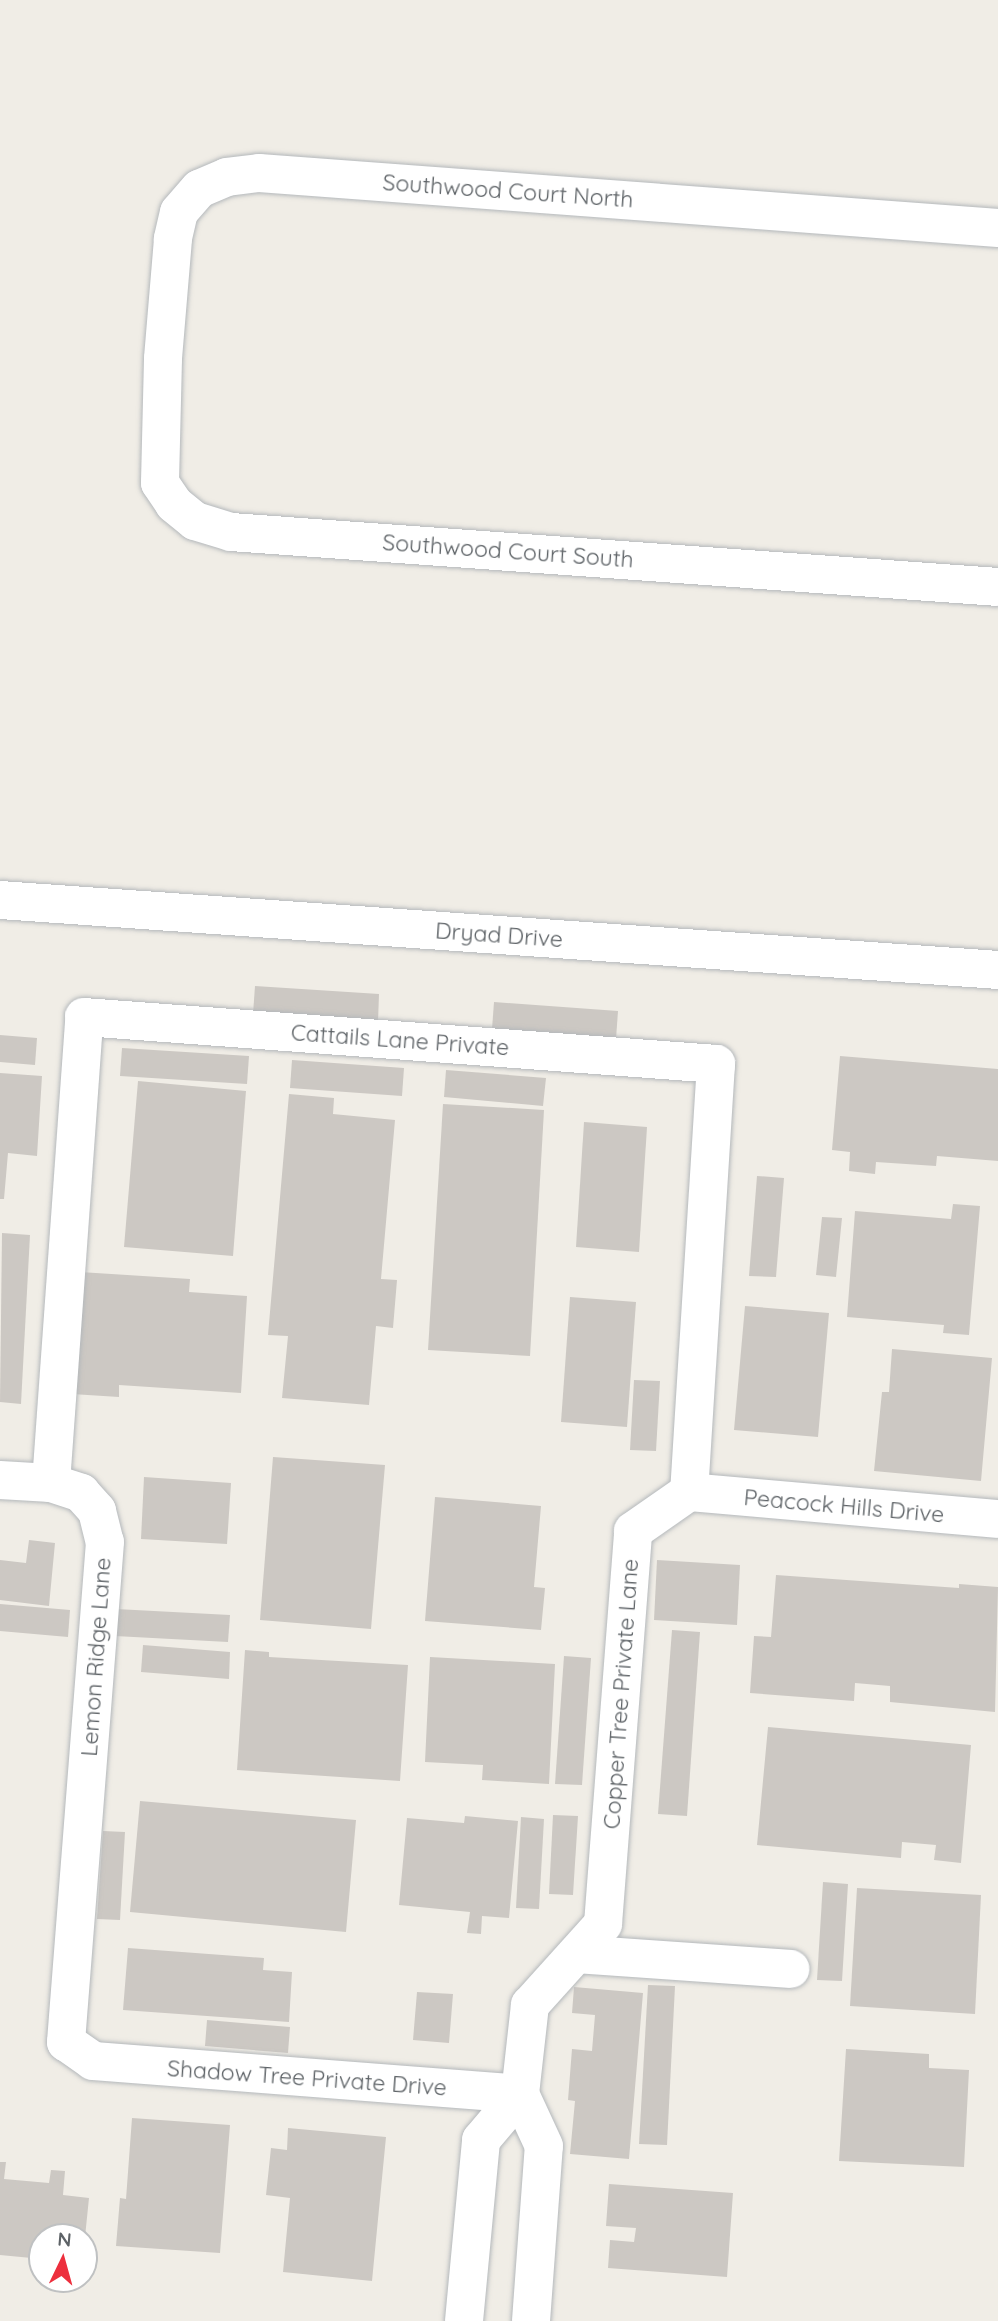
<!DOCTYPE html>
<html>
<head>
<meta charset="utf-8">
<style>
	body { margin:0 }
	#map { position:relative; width:998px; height:2321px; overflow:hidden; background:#f0ede6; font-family:Quicksand,sans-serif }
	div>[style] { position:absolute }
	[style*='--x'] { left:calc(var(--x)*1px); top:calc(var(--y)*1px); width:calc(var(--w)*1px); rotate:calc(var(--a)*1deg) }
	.building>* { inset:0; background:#ccc8c3 }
	.roads { filter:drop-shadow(0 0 2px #b4b8bb) drop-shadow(0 0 2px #b4b8bb) }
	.minor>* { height:38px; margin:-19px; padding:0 19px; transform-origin:19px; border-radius:19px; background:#fff }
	span { translate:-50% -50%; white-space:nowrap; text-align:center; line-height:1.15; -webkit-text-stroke:6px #fff; paint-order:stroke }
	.street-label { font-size:23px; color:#5e6367 }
	.north { position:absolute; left:28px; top:2223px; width:70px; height:70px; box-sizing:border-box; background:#fff; border:2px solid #bfc1c2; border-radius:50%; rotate:5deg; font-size:19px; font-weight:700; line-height:28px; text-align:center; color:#5e6367 }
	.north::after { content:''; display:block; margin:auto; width:24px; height:32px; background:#ed2f3d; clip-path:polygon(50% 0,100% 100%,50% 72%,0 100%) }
</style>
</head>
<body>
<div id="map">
	<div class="building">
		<i style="clip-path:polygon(255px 986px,379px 994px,378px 1022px,253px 1014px)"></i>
		<i style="clip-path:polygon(494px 1002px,618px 1011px,616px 1039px,492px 1029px)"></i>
		<i style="clip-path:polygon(0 1035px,37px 1038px,35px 1065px,0 1062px)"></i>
		<i style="clip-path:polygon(122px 1048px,249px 1056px,247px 1084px,120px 1076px)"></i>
		<i style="clip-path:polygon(840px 1056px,998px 1069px,998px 1161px,937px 1156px,936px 1166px,876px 1162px,875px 1174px,849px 1171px,850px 1152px,832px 1150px)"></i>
		<i style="clip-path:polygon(292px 1060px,404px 1068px,402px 1096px,290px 1088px)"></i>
		<i style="clip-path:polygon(446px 1070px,546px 1078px,543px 1106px,444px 1097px)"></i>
		<i style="clip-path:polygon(0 1073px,42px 1076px,37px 1156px,8px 1153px,4px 1199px,0 1199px)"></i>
		<i style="clip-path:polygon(138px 1081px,246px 1091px,233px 1256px,124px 1247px)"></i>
		<i style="clip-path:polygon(289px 1094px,334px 1098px,333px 1114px,395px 1120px,381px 1279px,397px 1280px,393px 1328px,376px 1326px,369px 1405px,282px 1398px,288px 1336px,268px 1335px)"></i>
		<i style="clip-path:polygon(443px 1104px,544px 1110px,530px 1356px,428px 1350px)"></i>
		<i style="clip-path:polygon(584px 1122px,647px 1127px,639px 1252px,576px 1247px)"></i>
		<i style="clip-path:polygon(757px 1176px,784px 1178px,776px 1277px,749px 1276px)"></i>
		<i style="clip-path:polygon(953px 1204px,980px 1206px,969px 1335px,943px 1333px,944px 1325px,847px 1317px,855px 1211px,951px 1219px)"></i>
		<i style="clip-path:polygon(822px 1217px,842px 1218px,836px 1277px,816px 1275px)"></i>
		<i style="clip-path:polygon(2px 1233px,30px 1235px,21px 1404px,0 1402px)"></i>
		<i style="clip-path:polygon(80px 1272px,190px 1279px,189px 1292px,247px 1296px,241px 1393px,119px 1385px,119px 1397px,72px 1394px)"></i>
		<i style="clip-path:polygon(570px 1297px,636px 1302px,627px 1427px,561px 1422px)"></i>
		<i style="clip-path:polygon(745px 1306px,829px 1313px,818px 1437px,734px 1430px)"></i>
		<i style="clip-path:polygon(892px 1349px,992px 1358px,981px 1481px,874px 1471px,882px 1392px,889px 1392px)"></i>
		<i style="clip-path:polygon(634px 1380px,660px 1381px,656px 1451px,630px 1450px)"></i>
		<i style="clip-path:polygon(273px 1457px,385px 1465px,371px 1629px,260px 1620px)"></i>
		<i style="clip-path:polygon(144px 1477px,231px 1483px,227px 1544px,141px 1539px)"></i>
		<i style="clip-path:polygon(435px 1497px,541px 1506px,534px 1587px,545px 1588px,541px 1630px,425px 1621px)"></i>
		<i style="clip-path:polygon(29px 1540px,55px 1543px,49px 1606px,0 1600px,0 1560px,26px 1563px)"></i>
		<i style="clip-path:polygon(657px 1560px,740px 1565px,737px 1625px,654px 1620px)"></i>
		<i style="clip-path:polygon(776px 1575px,959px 1588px,959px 1584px,998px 1587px,995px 1712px,890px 1702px,890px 1686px,855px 1683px,854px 1701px,750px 1693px,754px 1636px,771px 1637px)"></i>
		<i style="clip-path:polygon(0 1604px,70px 1610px,68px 1637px,0 1631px)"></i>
		<i style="clip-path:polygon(116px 1609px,230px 1615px,228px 1642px,115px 1636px)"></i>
		<i style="clip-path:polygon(672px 1630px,700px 1632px,687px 1816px,658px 1814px)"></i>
		<i style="clip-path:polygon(143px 1645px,230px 1652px,229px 1679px,141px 1672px)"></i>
		<i style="clip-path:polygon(245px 1650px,269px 1652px,269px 1657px,408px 1665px,400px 1781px,237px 1770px)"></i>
		<i style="clip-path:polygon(564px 1656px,591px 1658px,582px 1785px,555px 1784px)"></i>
		<i style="clip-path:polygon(430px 1657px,555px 1664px,549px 1784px,482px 1780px,483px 1765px,425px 1762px)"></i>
		<i style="clip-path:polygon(768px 1727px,971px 1745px,961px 1863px,934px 1860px,936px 1845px,902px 1842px,901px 1858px,757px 1845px)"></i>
		<i style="clip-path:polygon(140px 1801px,356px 1820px,346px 1932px,130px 1912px)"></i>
		<i style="clip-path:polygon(553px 1815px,578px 1816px,573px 1895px,549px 1894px)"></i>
		<i style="clip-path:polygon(465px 1816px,518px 1821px,509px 1918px,482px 1916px,481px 1934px,467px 1933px,470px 1912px,399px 1905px,407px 1818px,464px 1823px)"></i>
		<i style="clip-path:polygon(521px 1817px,544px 1819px,539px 1909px,516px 1908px)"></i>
		<i style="clip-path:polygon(103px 1831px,125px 1832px,120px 1920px,97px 1919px)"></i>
		<i style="clip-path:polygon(823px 1882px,848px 1884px,842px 1981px,817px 1980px)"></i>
		<i style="clip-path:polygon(857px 1888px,981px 1895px,975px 2014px,850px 2006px)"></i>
		<i style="clip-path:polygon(128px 1948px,264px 1958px,263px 1970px,292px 1972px,289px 2022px,123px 2010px)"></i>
		<i style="clip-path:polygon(648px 1985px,675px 1986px,667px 2145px,639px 2144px)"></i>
		<i style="clip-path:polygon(574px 1987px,643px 1993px,629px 2159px,570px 2154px,575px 2101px,568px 2100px,572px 2049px,592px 2051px,595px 2015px,572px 2013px)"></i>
		<i style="clip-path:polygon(417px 1992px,453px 1994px,449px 2043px,413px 2040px)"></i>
		<i style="clip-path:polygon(207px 2020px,290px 2027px,288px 2053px,205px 2046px)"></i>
		<i style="clip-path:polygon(846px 2049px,929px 2054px,929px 2068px,969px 2070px,964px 2167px,839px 2161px)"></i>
		<i style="clip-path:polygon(132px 2118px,230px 2125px,220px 2253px,116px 2246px,120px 2198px,126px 2199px)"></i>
		<i style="clip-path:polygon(288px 2128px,386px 2137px,372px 2281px,283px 2272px,290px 2198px,266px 2195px,271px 2148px,287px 2150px)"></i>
		<i style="clip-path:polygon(0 2162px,6px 2162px,4px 2179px,49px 2183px,51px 2170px,65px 2171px,63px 2195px,89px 2198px,85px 2237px,42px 2237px,42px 2259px,0 2255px)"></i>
		<i style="clip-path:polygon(609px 2184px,733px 2193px,727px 2277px,608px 2268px,610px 2240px,634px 2242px,636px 2228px,606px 2226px)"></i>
	</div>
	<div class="roads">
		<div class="minor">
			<i style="--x:998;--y:228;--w:741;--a:-175.74"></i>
			<i style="--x:259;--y:173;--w:32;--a:173"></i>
			<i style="--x:227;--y:177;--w:30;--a:157"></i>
			<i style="--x:199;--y:189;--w:30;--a:131"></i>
			<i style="--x:179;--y:212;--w:28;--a:103"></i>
			<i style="--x:173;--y:239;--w:120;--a:94.8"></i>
			<i style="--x:163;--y:359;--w:124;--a:91.4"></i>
			<i style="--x:160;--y:483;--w:25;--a:56"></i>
			<i style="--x:174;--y:504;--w:27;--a:39"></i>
			<i style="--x:195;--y:521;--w:38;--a:17"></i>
			<i style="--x:231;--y:532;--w:769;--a:4.1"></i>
			<i style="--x:0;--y:900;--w:1000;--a:4.01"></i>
			<i style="--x:0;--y:1480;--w:51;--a:3.4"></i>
			<i style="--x:51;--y:1483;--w:32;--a:18"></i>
			<i style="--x:81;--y:1493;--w:24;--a:48"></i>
			<i style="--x:97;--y:1511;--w:32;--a:76"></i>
			<i style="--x:105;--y:1542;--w:502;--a:94.46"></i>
			<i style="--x:66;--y:2042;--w:33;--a:35"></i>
			<i style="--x:93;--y:2061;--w:428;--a:4.4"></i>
			<i style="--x:51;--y:1483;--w:467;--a:-85.9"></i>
			<i style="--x:84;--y:1017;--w:634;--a:4.25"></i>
			<i style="--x:716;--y:1064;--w:429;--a:93.6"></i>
			<i style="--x:689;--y:1492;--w:310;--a:5"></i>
			<i style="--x:577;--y:1954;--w:214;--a:4"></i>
			<i style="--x:464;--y:2321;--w:182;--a:-84.6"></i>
			<i style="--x:481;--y:2140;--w:60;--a:-49.7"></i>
			<i style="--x:531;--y:2321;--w:175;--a:-85.8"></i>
			<i style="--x:544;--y:2146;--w:57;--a:-114.8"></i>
			<i style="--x:520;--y:2094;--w:90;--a:-83.6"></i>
			<i style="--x:530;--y:2005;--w:109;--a:-48"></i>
			<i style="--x:603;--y:1924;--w:394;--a:-85.6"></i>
			<i style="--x:633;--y:1531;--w:68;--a:-34.9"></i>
		</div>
	</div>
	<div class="street-label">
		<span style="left:508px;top:191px;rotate:4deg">Southwood Court North</span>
		<span style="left:508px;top:551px;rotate:4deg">Southwood Court South</span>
		<span style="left:499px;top:935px;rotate:4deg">Dryad Drive</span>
		<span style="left:400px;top:1040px;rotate:4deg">Cattails Lane Private</span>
		<span style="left:844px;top:1506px;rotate:5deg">Peacock Hills Drive</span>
		<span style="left:96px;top:1657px;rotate:-86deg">Lemon Ridge Lane</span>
		<span style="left:621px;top:1694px;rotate:-86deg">Copper Tree Private Lane</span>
		<span style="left:307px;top:2078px;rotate:4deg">Shadow Tree Private Drive</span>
	</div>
	<div class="north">N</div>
</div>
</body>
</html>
